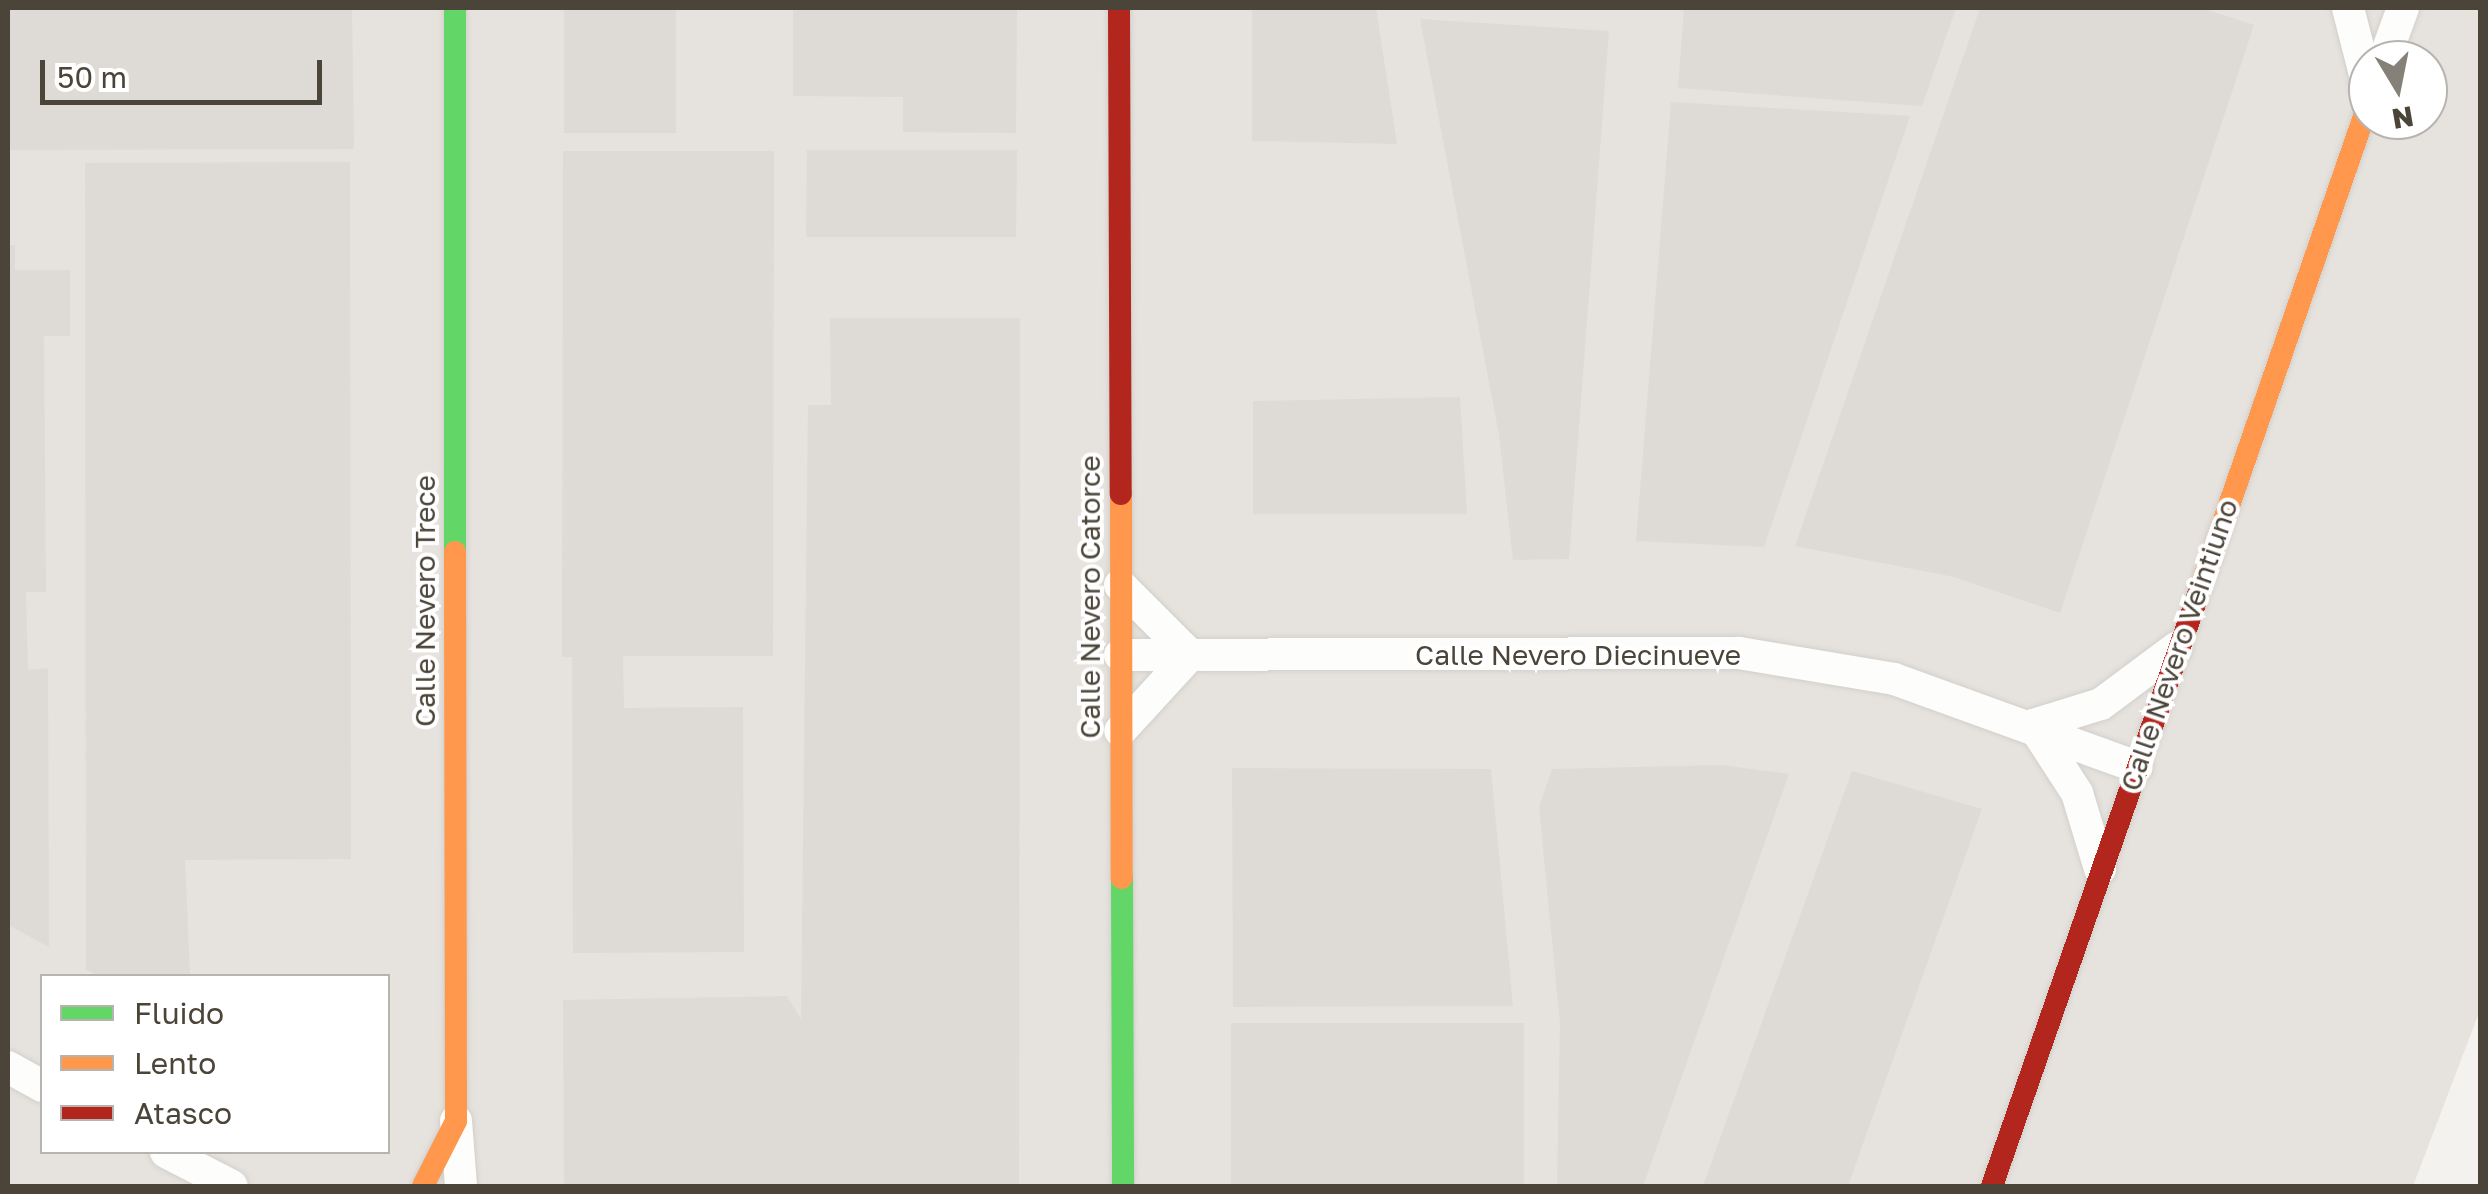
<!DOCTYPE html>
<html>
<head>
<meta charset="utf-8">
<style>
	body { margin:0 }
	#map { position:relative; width:2488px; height:1194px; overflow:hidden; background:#f4f2ee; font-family:"Golos Text",sans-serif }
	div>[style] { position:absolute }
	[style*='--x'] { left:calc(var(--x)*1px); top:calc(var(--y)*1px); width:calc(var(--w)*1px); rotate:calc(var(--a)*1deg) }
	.industrial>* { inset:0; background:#e6e2de }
	.building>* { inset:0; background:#dedbd6 }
	.roads { filter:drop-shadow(0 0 2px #d2d0cb) drop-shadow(0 0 2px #d2d0cb) }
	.street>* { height:32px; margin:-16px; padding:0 16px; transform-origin:16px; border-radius:16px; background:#fdfdfc }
	.fast>* { height:22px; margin:-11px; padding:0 11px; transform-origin:11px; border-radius:11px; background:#63d668 }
	.slow>* { height:22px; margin:-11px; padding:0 11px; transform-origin:11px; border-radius:11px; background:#ff974d }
	.jam>* { height:22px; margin:-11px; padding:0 11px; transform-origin:11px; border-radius:11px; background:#b3261e }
	span { translate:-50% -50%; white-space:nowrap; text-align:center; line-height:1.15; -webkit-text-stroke:8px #fff; paint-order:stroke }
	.street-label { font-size:28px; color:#4b4439 }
	.frame { position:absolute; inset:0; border:10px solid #4b4439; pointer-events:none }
	.legend { position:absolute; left:40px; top:974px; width:350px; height:180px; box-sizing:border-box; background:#fff; border:2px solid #b7b4b0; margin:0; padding:12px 18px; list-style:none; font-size:30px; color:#4b4439 }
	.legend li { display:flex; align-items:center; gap:20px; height:50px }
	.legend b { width:50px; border:2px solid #b7b4b0 }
	.north { position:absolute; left:2348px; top:40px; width:100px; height:100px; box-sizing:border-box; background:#fff; border:2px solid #b7b4b0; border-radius:50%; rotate:170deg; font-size:28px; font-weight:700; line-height:40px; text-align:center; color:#4b4439 }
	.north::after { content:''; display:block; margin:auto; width:35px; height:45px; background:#868178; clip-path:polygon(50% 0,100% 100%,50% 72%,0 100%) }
	.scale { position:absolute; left:40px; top:60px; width:282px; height:45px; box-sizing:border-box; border:5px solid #4b4439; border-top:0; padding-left:12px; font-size:30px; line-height:35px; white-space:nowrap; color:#4b4439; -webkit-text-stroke:8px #fff; paint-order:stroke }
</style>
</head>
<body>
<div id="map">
	<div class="industrial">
		<i style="clip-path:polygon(evenodd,8px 8px,2480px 8px,2480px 1010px,2413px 1186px,8px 1186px,8px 8px,2368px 60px,2428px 60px,2428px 120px,2368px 120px,2368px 60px,8px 8px,42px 976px,388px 976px,388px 1152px,42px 1152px,42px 976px)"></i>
	</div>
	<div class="building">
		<i style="clip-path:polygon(8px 8px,352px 8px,354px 149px,8px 150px)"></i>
		<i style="clip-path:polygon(564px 8px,676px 8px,676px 133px,564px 133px)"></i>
		<i style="clip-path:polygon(793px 8px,1017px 8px,1016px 133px,903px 132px,903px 97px,793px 96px)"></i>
		<i style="clip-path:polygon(1252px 8px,1376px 8px,1397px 144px,1252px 141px)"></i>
		<i style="clip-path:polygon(1684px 8px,1956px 8px,1922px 106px,1678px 88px)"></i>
		<i style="clip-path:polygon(1980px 8px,2202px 8px,2254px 25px,2060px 613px,1954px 577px,1795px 546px)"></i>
		<i style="clip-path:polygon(1420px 19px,1609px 31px,1569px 559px,1513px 560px,1499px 435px)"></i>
		<i style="clip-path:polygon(1671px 102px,1910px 116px,1764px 547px,1636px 541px)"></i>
		<i style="clip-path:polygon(807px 150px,1017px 150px,1016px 237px,806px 237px)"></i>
		<i style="clip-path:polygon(563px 151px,774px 151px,773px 656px,623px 656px,624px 708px,743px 707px,744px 952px,573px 953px,572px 657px,562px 657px)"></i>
		<i style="clip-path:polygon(350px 162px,351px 859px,185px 860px,190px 976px,100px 976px,86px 970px,85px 163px)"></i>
		<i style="clip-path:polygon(8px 245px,15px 245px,15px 270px,70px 270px,70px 336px,44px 336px,46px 592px,26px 592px,28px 670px,48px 668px,49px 947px,8px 925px)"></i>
		<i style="clip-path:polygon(830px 318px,1020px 318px,1019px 1186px,564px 1186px,563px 1000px,787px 996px,801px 1019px,808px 405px,831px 405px)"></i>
		<i style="clip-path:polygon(1460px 397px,1467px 514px,1253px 514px,1253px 401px)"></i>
		<i style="clip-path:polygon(1721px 765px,1789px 774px,1643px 1186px,1557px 1186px,1560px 1023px,1539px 807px,1552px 769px)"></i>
		<i style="clip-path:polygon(1232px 768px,1491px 769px,1513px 1006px,1233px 1007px)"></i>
		<i style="clip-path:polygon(1852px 771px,1982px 809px,1848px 1186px,1703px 1186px)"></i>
		<i style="clip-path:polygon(1231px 1023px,1524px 1023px,1524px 1186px,1231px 1186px)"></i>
	</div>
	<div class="roads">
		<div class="street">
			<i style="--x:2348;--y:8;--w:81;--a:75.6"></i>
			<i style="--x:2384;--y:60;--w:55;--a:-69.9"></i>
			<i style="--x:1120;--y:585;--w:99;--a:45"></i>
			<i style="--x:1190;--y:655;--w:103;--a:132.6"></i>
			<i style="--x:1120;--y:655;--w:619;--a:-0.19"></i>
			<i style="--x:1739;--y:653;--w:157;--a:9.5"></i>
			<i style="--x:1894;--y:679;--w:258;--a:19.9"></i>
			<i style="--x:2100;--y:869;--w:79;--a:-106.8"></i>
			<i style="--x:2077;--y:793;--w:81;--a:-122.9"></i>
			<i style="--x:2033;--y:725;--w:71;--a:-17.2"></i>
			<i style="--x:2101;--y:704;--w:94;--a:-36.7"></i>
			<i style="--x:8;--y:1067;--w:39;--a:29"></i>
			<i style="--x:456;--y:1121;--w:65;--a:85.6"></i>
			<i style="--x:166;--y:1152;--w:74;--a:27.3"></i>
		</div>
		<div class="fast">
			<i style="--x:455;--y:8;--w:544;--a:90"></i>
			<i style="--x:1122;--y:878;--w:308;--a:89.8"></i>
		</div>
		<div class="slow">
			<i style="--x:1121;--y:494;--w:384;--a:89.9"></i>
			<i style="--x:2200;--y:589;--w:512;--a:-70.86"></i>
			<i style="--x:423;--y:1186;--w:73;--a:-63.1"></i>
			<i style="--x:456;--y:1121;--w:569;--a:-90.1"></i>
		</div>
		<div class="jam">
			<i style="--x:1119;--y:8;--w:486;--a:89.8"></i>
			<i style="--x:1992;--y:1186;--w:632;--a:-70.79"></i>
		</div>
	</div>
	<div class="street-label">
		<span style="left:1090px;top:597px;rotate:-90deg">Calle Nevero Catorce</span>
		<span style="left:425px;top:601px;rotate:-90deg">Calle Nevero Trece</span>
		<span style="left:2179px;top:645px;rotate:-71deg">Calle Nevero Veintiuno</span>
		<span style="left:1578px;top:655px">Calle Nevero Diecinueve</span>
	</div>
	<div class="frame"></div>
	<ul class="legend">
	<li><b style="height:12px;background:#63d668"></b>Fluido</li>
	<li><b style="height:12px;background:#ff974d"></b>Lento</li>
	<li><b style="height:12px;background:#b3261e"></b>Atasco</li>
	</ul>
	<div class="north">N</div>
	<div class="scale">50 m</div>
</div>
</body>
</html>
